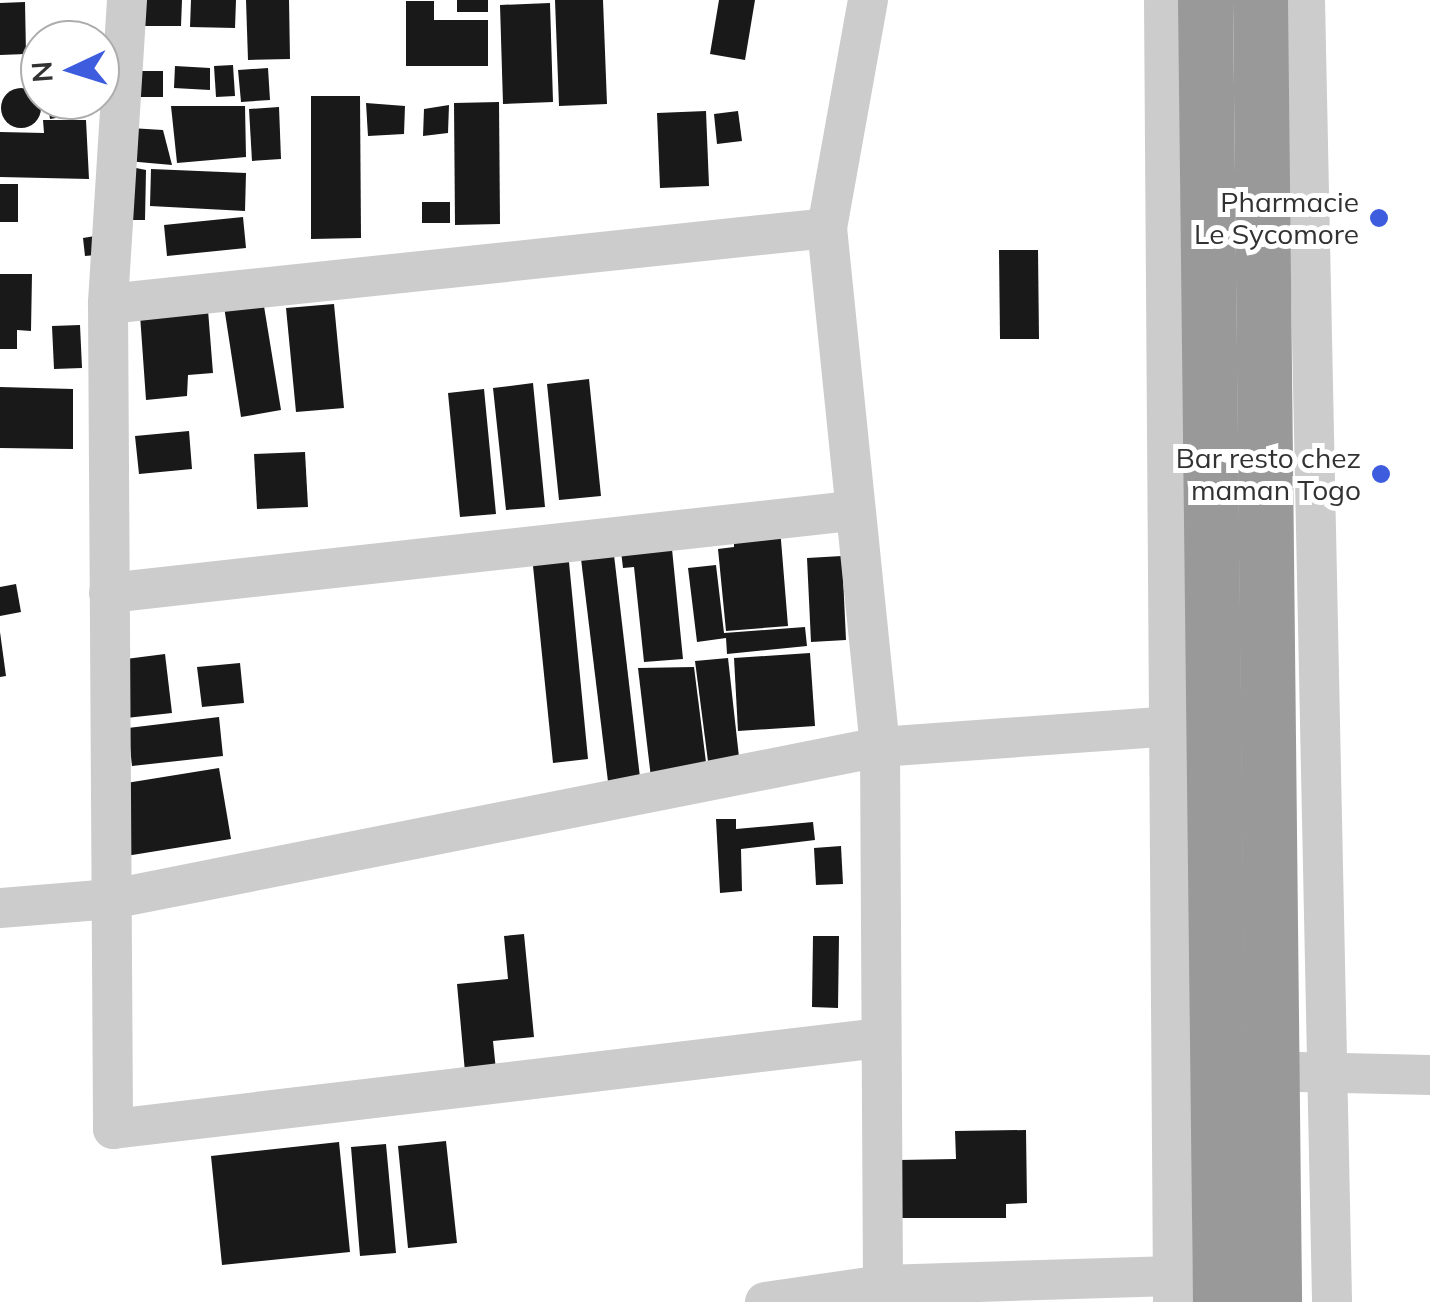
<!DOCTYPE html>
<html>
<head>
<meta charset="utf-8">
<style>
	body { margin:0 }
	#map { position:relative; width:1430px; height:1302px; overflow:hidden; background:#fff; font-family:Mulish,sans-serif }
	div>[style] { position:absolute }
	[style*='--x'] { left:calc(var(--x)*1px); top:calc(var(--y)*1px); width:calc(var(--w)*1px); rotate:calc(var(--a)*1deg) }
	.building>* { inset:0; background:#191919 }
	.round { border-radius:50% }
	.minor>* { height:40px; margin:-20px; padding:0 20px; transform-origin:20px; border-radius:20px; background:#ccc }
	.highway>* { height:55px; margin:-27.5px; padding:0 27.5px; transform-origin:27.5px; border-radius:27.5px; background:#999 }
	.dots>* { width:28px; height:28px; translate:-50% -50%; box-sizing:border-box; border:5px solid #fff; border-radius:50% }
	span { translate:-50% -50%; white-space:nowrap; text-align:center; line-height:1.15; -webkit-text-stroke:10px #fff; paint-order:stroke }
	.poi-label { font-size:28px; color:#323232 }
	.right { translate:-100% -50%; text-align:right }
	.north { position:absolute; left:20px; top:20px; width:100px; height:100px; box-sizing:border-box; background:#fff; border:2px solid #adadad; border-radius:50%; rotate:266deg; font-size:28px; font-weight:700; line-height:40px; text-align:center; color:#323232 }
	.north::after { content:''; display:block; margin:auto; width:35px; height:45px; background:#3e5cde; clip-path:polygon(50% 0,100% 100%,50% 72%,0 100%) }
</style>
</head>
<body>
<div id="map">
	<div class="building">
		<i style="clip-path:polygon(132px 0,182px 0,181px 26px,132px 26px)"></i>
		<i style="clip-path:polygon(191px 0,236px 0,235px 28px,190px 27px)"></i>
		<i style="clip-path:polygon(246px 0,289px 0,290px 59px,248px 60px)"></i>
		<i style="clip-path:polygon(457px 0,488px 0,488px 12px,457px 12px)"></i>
		<i style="clip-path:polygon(555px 0,603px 0,607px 104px,559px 106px)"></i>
		<i style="clip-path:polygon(719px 0,755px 0,745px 60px,710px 54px)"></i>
		<i style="clip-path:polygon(406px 1px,434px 1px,434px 20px,488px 20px,488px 66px,406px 66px)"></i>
		<i style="clip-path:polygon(25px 2px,26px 54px,0 55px,0 3px)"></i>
		<i style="clip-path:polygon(550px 3px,553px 102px,503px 104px,500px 5px)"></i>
		<i style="clip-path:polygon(233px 65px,235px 96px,216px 97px,214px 66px)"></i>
		<i style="clip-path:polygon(175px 66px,210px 68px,210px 90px,174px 88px)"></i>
		<i style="clip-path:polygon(268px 68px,270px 100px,241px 102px,238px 70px)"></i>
		<i style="clip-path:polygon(130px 71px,163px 71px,163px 97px,130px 97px)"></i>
		<i class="round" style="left:1px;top:88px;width:40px;height:40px"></i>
		<i style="clip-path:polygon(311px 96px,360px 96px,361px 238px,311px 239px)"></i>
		<i style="clip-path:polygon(65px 102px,68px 116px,50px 119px,48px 105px)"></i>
		<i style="clip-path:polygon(499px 102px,500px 224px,455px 225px,454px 103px)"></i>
		<i style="clip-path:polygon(366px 103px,405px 106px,404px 134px,368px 136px)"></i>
		<i style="clip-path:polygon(449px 105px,448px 133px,423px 136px,424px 109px)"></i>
		<i style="clip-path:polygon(171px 106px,245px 106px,246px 157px,177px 163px)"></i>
		<i style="clip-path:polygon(279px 107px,281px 159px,252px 161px,249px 109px)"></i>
		<i style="clip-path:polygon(706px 111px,709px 186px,660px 188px,657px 113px)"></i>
		<i style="clip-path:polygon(738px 111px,742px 141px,717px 144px,714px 114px)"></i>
		<i style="clip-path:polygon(43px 120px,86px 120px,89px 179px,0 177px,0 132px,44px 133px)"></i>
		<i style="clip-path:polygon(130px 128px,163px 130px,172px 165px,127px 161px)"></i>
		<i style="clip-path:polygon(131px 167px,146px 170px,145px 220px,127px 220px)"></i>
		<i style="clip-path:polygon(151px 169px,246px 173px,245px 211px,150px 206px)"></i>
		<i style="clip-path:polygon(0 184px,18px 184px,18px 222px,0 222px)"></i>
		<i style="clip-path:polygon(422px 202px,450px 202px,450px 223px,422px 223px)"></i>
		<i style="clip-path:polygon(243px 217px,246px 248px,167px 256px,164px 225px)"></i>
		<i style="clip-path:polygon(95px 236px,96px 255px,85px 256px,83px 238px)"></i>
		<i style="clip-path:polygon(999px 250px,1038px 250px,1039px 339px,1000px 339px)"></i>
		<i style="clip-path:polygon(0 274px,32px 274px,31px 331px,17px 330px,17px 349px,0 349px)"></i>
		<i style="clip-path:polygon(262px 294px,281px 410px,241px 417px,223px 300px)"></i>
		<i style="clip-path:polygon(334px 304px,344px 408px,296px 412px,286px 308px)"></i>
		<i style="clip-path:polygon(208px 310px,213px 373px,188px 375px,187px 396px,146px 400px,140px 315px)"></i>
		<i style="clip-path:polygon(80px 325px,82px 368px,54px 369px,52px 326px)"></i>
		<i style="clip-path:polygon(589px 379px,601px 496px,559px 500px,547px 384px)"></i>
		<i style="clip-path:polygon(533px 383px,545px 507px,506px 510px,493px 388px)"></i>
		<i style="clip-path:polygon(0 387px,73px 389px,73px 449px,0 448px)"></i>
		<i style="clip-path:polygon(484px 389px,496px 514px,460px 517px,448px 393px)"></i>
		<i style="clip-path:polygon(189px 431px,192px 469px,139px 474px,135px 436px)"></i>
		<i style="clip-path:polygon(305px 452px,308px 507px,257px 509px,254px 454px)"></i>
		<i style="clip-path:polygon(780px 528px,788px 626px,726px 631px,718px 549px,734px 547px,734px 531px)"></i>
		<i style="clip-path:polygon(670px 529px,683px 659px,644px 662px,634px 567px,623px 568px,619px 535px)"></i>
		<i style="clip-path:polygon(568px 552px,588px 759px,553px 763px,532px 556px)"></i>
		<i style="clip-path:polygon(614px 555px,641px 786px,609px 790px,581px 559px)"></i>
		<i style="clip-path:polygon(842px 556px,846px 640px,811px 642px,807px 558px)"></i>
		<i style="clip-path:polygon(716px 565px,724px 633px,805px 627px,807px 646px,727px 654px,726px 638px,697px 642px,688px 568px)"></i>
		<i style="clip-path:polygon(16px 584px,21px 612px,0 616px,0 587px)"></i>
		<i style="clip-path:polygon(0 632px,6px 676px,0 677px)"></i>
		<i style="clip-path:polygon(810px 653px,815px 726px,738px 731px,734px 658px)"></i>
		<i style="clip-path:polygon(165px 654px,172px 713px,126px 718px,118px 660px)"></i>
		<i style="clip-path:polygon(728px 658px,740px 766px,709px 769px,695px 661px)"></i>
		<i style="clip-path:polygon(240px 663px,244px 703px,202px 707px,197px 667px)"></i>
		<i style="clip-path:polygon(694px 667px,708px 778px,652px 786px,638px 668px)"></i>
		<i style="clip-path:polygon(219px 717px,223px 756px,132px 766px,128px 728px)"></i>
		<i style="clip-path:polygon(219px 768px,231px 839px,126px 856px,114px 785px)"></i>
		<i style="clip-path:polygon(716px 819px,736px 819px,736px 829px,813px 822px,815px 840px,741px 849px,742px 891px,720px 893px)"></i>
		<i style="clip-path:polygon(841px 846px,843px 884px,816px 885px,814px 848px)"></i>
		<i style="clip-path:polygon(524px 934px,534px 1037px,493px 1041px,497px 1080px,466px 1083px,457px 984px,508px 979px,504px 936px)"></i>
		<i style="clip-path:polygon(813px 936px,839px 936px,838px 1008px,812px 1007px)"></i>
		<i style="clip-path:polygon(1026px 1130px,1027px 1203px,1006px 1204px,1006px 1218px,899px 1218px,899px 1160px,956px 1159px,955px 1131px)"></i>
		<i style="clip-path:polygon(446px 1141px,457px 1243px,408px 1248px,398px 1146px)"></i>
		<i style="clip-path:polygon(339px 1142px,350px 1252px,222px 1265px,211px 1156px)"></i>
		<i style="clip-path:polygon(386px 1144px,396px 1253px,360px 1256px,351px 1147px)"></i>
	</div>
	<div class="minor">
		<i style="--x:127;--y:0;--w:305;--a:93.6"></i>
		<i style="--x:108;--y:304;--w:825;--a:89.65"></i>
		<i style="--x:113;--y:1129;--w:771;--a:-6.77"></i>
		<i style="--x:868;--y:0;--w:232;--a:100.2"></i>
		<i style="--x:827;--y:228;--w:522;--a:84.17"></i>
		<i style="--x:880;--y:747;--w:538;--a:89.68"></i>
		<i style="--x:1164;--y:0;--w:1302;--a:89.6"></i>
		<i style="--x:1305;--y:0;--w:1302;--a:88.81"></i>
		<i style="--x:108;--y:304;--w:723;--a:-6.03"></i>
		<i style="--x:109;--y:593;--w:747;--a:-6.31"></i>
		<i style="--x:0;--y:908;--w:112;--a:-4.6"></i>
		<i style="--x:112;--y:899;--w:783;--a:-11.2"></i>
		<i style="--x:880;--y:747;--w:291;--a:-4.1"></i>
		<i style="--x:1299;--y:1072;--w:131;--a:1.3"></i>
		<i style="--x:765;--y:1302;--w:119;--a:-8.2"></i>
		<i style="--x:883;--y:1285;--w:290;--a:-1.8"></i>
	</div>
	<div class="highway">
		<i style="--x:1205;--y:0;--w:1302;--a:89.34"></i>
		<i style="--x:1260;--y:0;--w:1302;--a:89.38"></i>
	</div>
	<div class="dots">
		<i style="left:1379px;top:218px;background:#3e5cde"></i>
		<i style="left:1381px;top:474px;background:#3e5cde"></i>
	</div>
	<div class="poi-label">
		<span class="right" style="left:1359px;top:218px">Pharmacie<br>Le Sycomore</span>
		<span class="right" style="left:1361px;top:474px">Bar resto chez<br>maman Togo</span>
	</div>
	<div class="north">N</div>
</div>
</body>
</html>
